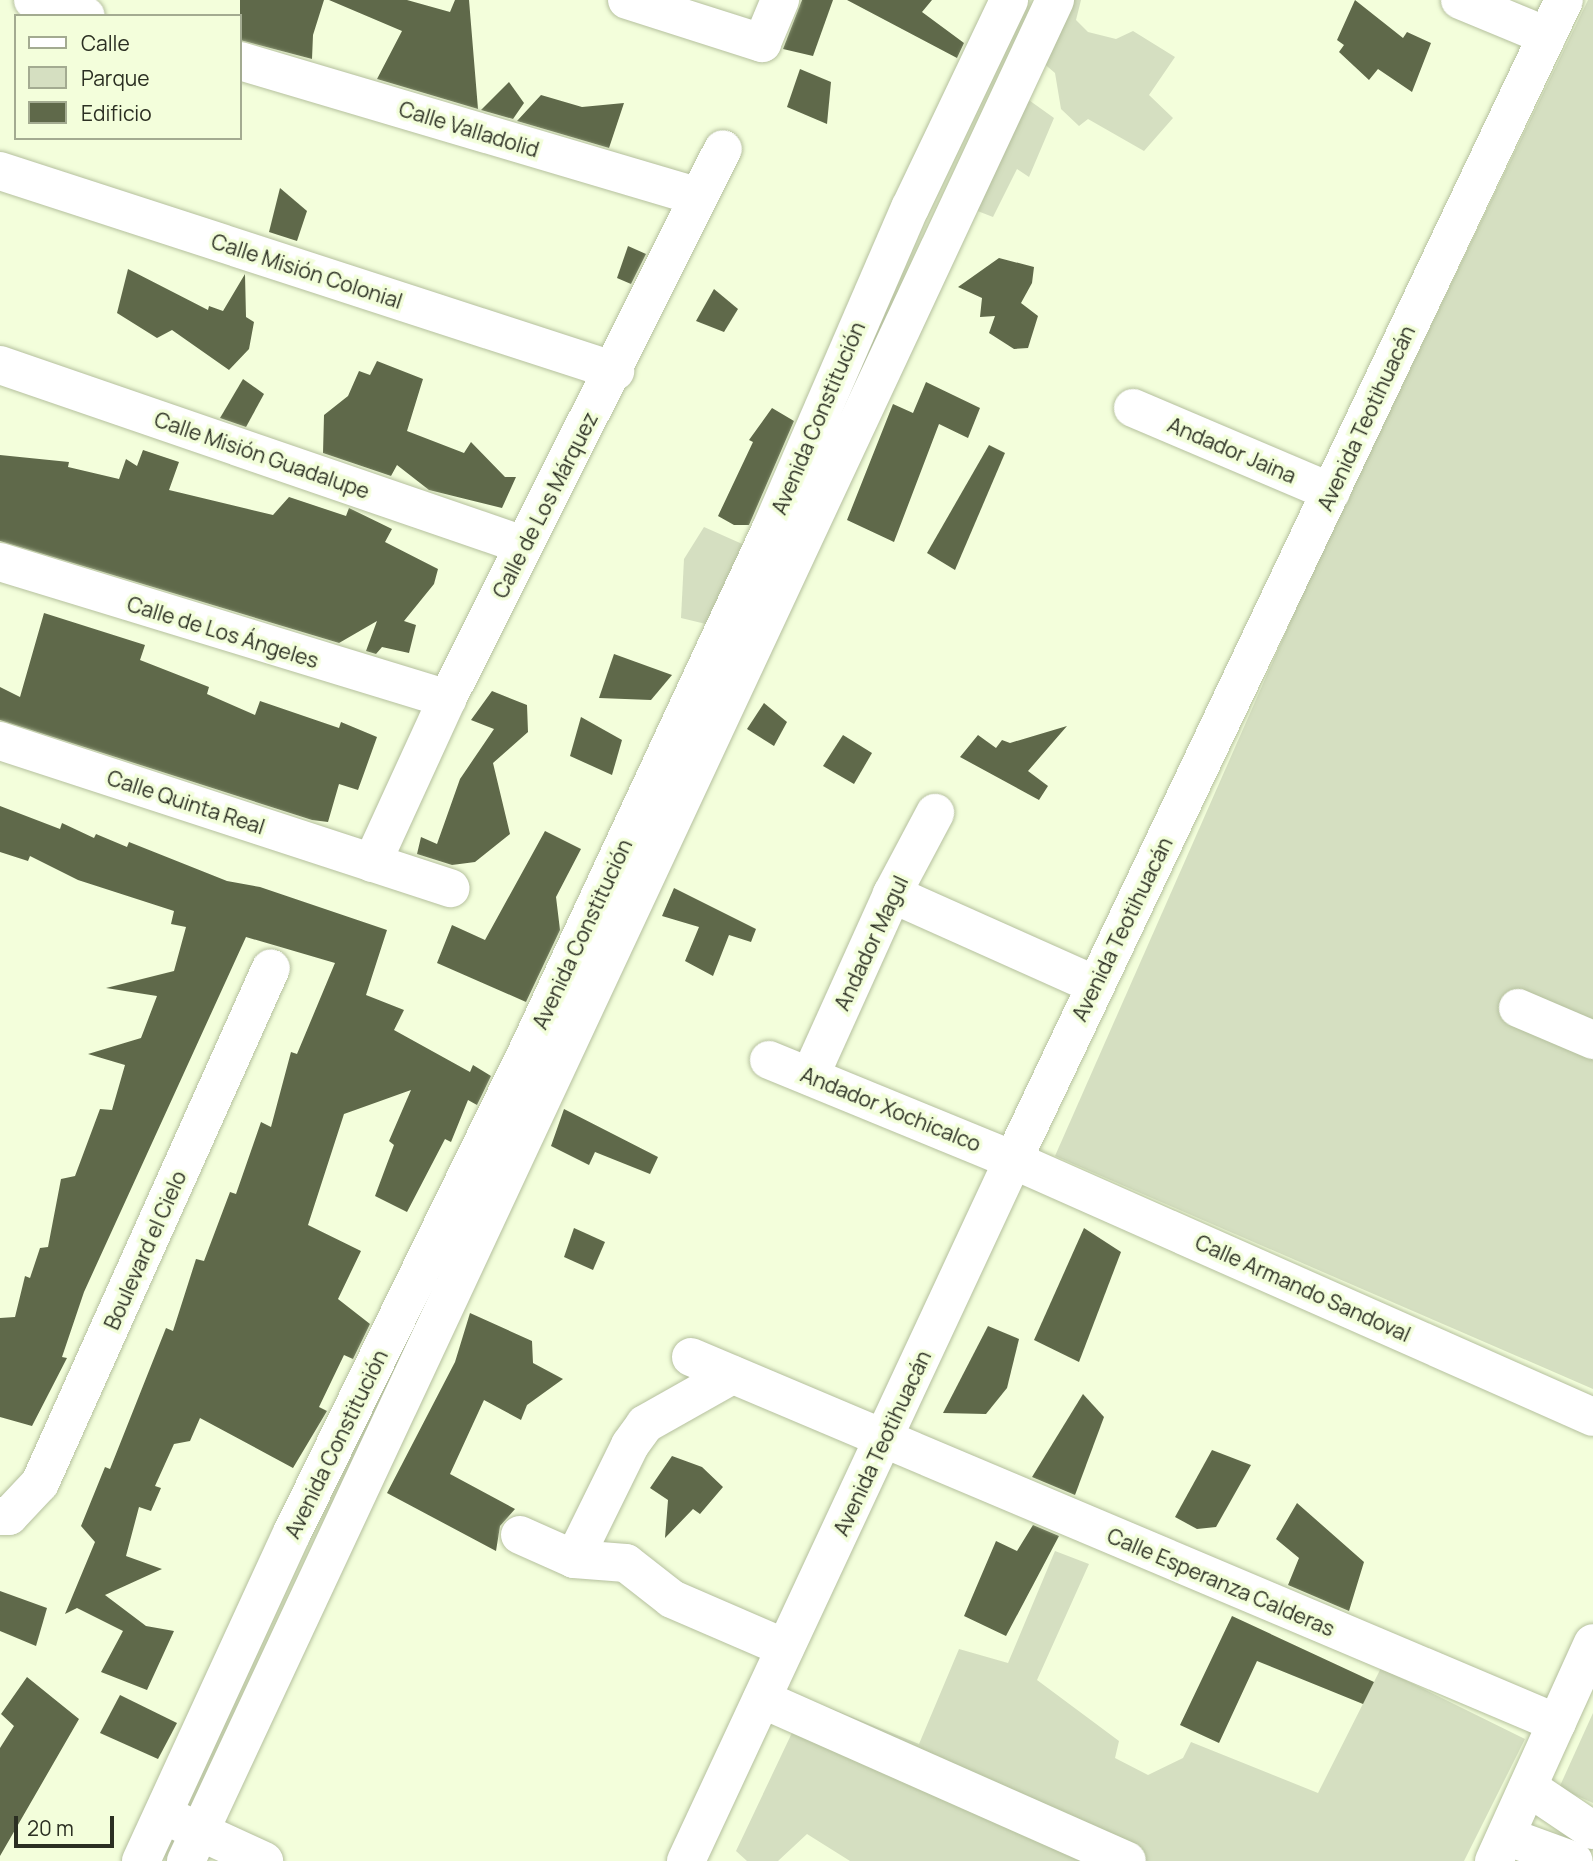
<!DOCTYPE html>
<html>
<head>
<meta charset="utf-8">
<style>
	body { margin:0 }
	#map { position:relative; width:1593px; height:1861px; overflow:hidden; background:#f3fedb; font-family:Manrope,sans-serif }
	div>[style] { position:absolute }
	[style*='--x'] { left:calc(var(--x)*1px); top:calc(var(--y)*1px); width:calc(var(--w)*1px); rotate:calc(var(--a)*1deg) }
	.green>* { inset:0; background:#d5dfc1 }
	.building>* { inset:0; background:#5f694a }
	.roads { filter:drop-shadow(0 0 2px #b5c09e) drop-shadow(0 0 2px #b5c09e) }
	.street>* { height:38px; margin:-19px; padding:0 19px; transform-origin:19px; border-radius:19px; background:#fff }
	span { translate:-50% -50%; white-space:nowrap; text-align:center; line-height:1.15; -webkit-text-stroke:7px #f3fedb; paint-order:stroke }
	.street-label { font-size:21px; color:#2b2f22 }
	.legend { position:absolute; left:14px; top:14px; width:228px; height:126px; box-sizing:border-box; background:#f3fedb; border:2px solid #a3ab91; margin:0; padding:9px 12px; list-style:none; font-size:21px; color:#2b2f22 }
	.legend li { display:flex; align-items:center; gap:14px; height:35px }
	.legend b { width:35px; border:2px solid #a3ab91 }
	.scale { position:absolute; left:14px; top:1816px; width:100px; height:32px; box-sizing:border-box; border:4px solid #2b2f22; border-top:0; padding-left:9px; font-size:21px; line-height:24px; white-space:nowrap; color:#2b2f22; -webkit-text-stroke:5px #f3fedb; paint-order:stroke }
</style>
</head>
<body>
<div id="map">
	<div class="green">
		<i style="clip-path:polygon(1071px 0,1081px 0,1076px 20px,1088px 32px,1116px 39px,1133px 31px,1175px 57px,1149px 95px,1173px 118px,1144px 151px,1088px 119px,1079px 126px,1061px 109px,1055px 73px,1041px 61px)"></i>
		<i style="clip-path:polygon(1588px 0,1593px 0,1593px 1389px,1055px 1156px,1314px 568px)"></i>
		<i style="clip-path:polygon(1026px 98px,1054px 118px,1029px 177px,1017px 169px,993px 217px,975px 210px)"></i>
		<i style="clip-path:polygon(704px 527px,749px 547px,710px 625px,681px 618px,684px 559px)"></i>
		<i style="clip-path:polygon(1055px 1551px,1089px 1564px,1037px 1680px,1119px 1741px,1115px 1758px,1148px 1775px,1183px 1758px,1191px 1742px,1318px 1793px,1381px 1668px,1525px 1739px,1464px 1861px,850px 1861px,807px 1834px,778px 1861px,747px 1861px,736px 1851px,808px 1699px,919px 1744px,959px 1649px,1008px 1663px)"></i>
		<i style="clip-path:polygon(1593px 1713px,1593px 1803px,1559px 1788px)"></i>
	</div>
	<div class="building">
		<i style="clip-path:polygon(240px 0,324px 0,313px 35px,312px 59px,240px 40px)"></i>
		<i style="clip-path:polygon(329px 0,407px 0,450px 12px,455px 0,469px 0,478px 109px,377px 79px,402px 31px)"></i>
		<i style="clip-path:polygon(802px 0,833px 0,813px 56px,783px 49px)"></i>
		<i style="clip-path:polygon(847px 0,932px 0,922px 12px,964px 43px,957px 58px)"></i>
		<i style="clip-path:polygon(1355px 0,1403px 38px,1407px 32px,1431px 43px,1412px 92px,1378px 69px,1369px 80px,1339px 52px,1344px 45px,1337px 40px)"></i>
		<i style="clip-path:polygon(800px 69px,831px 82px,827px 124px,787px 107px)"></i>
		<i style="clip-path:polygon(509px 82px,524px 103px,513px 119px,481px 110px)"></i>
		<i style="clip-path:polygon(541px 95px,582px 107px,624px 103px,609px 148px,517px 121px)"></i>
		<i style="clip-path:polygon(280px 188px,307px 211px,297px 241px,269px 232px)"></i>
		<i style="clip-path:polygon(628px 246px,646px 254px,631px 284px,617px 278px)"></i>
		<i style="clip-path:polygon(999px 258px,1034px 267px,1032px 283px,1021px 303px,1038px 316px,1028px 348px,1014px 349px,989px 333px,995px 316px,980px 317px,982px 298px,958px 287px)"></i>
		<i style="clip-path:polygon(128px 269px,208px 310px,209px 306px,223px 311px,245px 274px,246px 317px,254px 322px,249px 349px,229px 370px,172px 330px,157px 338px,117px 313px)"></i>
		<i style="clip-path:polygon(714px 289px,738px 309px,724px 332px,696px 321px)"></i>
		<i style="clip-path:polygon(377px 361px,423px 379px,407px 431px,464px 453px,471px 442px,505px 477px,516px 477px,502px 508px,429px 490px,397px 465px,391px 476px,323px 453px,324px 415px,348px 396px,359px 371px,370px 375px)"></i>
		<i style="clip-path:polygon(243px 379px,264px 394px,246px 427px,220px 418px)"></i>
		<i style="clip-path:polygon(926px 382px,980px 408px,968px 438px,939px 424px,894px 542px,847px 520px,893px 404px,913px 413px)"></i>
		<i style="clip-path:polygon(772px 408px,794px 421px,749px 525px,734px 525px,718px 516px,753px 442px,749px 440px)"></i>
		<i style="clip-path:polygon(989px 445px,1005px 453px,955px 570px,927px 553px)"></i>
		<i style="clip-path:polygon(143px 450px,179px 462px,169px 490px,273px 515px,289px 497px,346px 516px,349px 508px,392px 529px,385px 542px,438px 569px,434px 584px,404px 621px,416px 625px,409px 653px,382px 647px,376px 654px,366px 651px,377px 621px,339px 643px,0 541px,0 455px,69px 462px,68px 467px,119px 479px,126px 459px,137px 466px)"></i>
		<i style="clip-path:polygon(44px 613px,145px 645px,140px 660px,209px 687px,207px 694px,255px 715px,260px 701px,339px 728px,341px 722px,377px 737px,358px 790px,339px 784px,328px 822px,312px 820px,0 720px,0 687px,20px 697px)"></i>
		<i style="clip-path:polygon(614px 654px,672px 675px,651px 700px,599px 698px)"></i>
		<i style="clip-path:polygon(492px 691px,527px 705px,528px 732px,493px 763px,510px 834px,475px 862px,452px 865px,417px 854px,421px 837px,437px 844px,460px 779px,494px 729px,471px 720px)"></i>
		<i style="clip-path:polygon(764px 703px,787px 722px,774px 746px,747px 729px)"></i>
		<i style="clip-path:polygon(581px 717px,622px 740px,612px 775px,570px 756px)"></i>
		<i style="clip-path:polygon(1067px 726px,1028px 771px,1048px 786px,1039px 800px,960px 757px,978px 735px,996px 748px,1002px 740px,1010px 743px)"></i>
		<i style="clip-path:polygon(843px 735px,872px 753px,854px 784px,823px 766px)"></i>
		<i style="clip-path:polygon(0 806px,60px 829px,62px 823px,94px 838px,96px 834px,127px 847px,129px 842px,227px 881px,260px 887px,387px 930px,366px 995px,404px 1010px,394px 1030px,470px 1072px,473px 1065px,491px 1076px,477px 1105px,468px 1100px,451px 1142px,445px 1139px,407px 1212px,375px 1196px,394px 1145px,389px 1141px,411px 1090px,344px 1114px,308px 1225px,361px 1251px,338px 1299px,370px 1324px,353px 1359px,344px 1355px,319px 1407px,327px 1411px,293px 1468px,200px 1418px,190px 1441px,174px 1444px,155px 1486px,161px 1488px,151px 1511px,139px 1507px,126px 1556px,162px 1569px,105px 1595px,146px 1626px,174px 1631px,147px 1690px,101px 1672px,123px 1631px,77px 1608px,65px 1614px,95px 1542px,81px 1526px,105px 1467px,110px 1469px,166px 1328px,173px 1331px,196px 1259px,204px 1261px,230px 1192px,236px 1194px,261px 1122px,271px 1127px,291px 1052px,297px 1054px,335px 963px,246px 937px,84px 1292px,62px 1357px,67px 1358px,32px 1426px,0 1417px,0 1318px,15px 1317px,25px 1276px,30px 1278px,40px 1248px,48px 1247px,61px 1179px,75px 1176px,100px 1109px,112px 1110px,125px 1065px,88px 1054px,141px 1038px,157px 996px,106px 988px,174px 971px,186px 927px,171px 924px,174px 911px,78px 880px,30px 856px,28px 861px,0 852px)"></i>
		<i style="clip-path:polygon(545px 831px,581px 849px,556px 897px,560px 930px,526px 1002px,437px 963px,452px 925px,485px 940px)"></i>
		<i style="clip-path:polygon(674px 888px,756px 929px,751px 942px,729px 935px,713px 976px,685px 961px,699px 927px,662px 916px)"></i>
		<i style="clip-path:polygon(564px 1109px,658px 1157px,650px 1174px,595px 1152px,589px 1165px,551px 1146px)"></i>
		<i style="clip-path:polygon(574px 1228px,605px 1242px,593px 1270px,564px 1257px)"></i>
		<i style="clip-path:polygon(1084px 1228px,1121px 1252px,1079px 1362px,1034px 1340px)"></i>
		<i style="clip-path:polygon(470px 1313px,532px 1341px,533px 1363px,563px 1379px,527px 1405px,521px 1420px,484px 1400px,450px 1474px,515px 1509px,500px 1526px,496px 1551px,387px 1493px,455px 1362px)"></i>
		<i style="clip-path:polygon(988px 1326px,1019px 1339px,1007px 1388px,986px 1414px,943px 1413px)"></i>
		<i style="clip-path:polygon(1083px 1394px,1104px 1417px,1075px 1495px,1032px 1477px)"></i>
		<i style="clip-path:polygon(1212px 1450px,1251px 1465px,1216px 1527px,1197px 1529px,1175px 1517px)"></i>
		<i style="clip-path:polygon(672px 1456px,702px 1467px,723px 1487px,700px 1514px,693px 1509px,665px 1538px,668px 1500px,650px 1488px)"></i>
		<i style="clip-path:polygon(1297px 1503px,1364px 1562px,1349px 1611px,1288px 1585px,1299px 1558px,1276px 1539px)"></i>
		<i style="clip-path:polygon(1033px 1525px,1059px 1536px,1006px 1636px,964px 1616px,996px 1541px,1017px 1551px)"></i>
		<i style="clip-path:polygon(0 1591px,47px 1608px,36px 1646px,0 1631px)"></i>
		<i style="clip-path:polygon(1232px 1616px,1374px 1682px,1363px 1704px,1257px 1661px,1219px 1743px,1180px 1725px)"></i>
		<i style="clip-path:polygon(27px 1677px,79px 1719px,0 1856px,0 1748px,14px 1726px,1px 1714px)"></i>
		<i style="clip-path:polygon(120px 1695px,177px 1723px,158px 1759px,100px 1733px)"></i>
	</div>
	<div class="roads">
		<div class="street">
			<i style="--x:33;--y:0;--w:55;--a:16.8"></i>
			<i style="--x:627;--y:0;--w:142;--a:17.7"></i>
			<i style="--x:762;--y:43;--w:47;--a:-67.3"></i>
			<i style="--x:1460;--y:0;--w:94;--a:22.5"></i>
			<i style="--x:240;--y:61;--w:478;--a:16.5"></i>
			<i style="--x:0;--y:171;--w:647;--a:18.01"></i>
			<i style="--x:0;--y:365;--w:553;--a:18.99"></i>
			<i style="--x:1133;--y:408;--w:215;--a:23"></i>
			<i style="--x:0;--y:562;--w:468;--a:17"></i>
			<i style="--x:0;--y:741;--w:474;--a:18.1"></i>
			<i style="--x:372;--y:863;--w:180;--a:-65.4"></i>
			<i style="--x:447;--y:699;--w:615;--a:-63.35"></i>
			<i style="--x:892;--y:894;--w:222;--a:24.1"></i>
			<i style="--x:1518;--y:1008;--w:82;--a:23.1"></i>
			<i style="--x:769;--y:1060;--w:264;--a:22.3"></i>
			<i style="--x:1013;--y:1160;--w:634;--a:23.9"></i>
			<i style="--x:810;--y:1076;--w:200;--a:-65.7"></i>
			<i style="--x:892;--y:894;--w:92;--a:-62"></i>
			<i style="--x:691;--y:1357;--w:940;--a:22.91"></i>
			<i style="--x:0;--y:1516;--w:9;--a:0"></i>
			<i style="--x:9;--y:1516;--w:45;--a:-46.8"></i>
			<i style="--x:40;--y:1483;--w:564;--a:-65.84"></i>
			<i style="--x:520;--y:1535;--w:59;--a:24"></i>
			<i style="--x:574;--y:1559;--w:52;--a:4.4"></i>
			<i style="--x:626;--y:1563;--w:58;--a:38"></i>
			<i style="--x:672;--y:1599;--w:123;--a:23.4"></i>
			<i style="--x:574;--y:1559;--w:127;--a:-63.8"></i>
			<i style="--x:630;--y:1445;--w:26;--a:-54"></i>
			<i style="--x:645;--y:1424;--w:100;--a:-29.4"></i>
			<i style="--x:762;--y:1699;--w:399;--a:23.9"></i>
			<i style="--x:1528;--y:1787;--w:77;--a:33.9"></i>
			<i style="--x:177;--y:1821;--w:96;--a:24.7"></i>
			<i style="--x:1506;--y:1836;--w:72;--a:20.2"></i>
			<i style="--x:141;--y:1861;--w:361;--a:-65.3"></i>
			<i style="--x:292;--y:1533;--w:540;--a:-63.96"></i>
			<i style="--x:529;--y:1048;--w:570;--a:-65.01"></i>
			<i style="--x:770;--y:531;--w:352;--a:-66.6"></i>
			<i style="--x:910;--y:208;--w:230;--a:-64.5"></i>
			<i style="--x:186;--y:1861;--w:2054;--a:-64.97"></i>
			<i style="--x:686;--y:1861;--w:774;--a:-64.99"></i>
			<i style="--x:1013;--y:1160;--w:1284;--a:-64.59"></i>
			<i style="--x:1494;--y:1861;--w:239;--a:-65.6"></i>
		</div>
	</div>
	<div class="street-label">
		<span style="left:469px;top:129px;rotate:17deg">Calle Valladolid</span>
		<span style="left:307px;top:271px;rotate:18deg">Calle Misión Colonial</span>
		<span style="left:818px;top:418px;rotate:-67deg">Avenida Constitución</span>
		<span style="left:1366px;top:418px;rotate:-65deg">Avenida Teotihuacán</span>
		<span style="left:1232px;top:450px;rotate:23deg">Andador Jaina</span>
		<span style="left:262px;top:455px;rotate:19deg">Calle Misión Guadalupe</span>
		<span style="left:545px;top:505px;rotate:-63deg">Calle de Los Márquez</span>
		<span style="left:223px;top:632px;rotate:17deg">Calle de Los Ángeles</span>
		<span style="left:186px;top:802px;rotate:18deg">Calle Quinta Real</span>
		<span style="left:1122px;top:929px;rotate:-64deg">Avenida Teotihuacán</span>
		<span style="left:582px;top:934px;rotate:-65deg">Avenida Constitución</span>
		<span style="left:871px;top:943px;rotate:-65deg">Andador Magul</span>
		<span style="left:891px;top:1109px;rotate:22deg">Andador Xochicalco</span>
		<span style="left:145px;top:1250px;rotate:-66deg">Boulevard el Cielo</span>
		<span style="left:1303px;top:1288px;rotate:24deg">Calle Armando Sandoval</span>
		<span style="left:882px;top:1443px;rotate:-65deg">Avenida Teotihuacán</span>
		<span style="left:336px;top:1444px;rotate:-64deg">Avenida Constitución</span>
		<span style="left:1221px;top:1582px;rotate:23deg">Calle Esperanza Calderas</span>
	</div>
	<ul class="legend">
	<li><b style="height:9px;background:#fff"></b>Calle</li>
	<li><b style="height:19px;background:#d5dfc1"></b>Parque</li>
	<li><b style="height:19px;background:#5f694a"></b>Edificio</li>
	</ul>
	<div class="scale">20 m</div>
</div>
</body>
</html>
